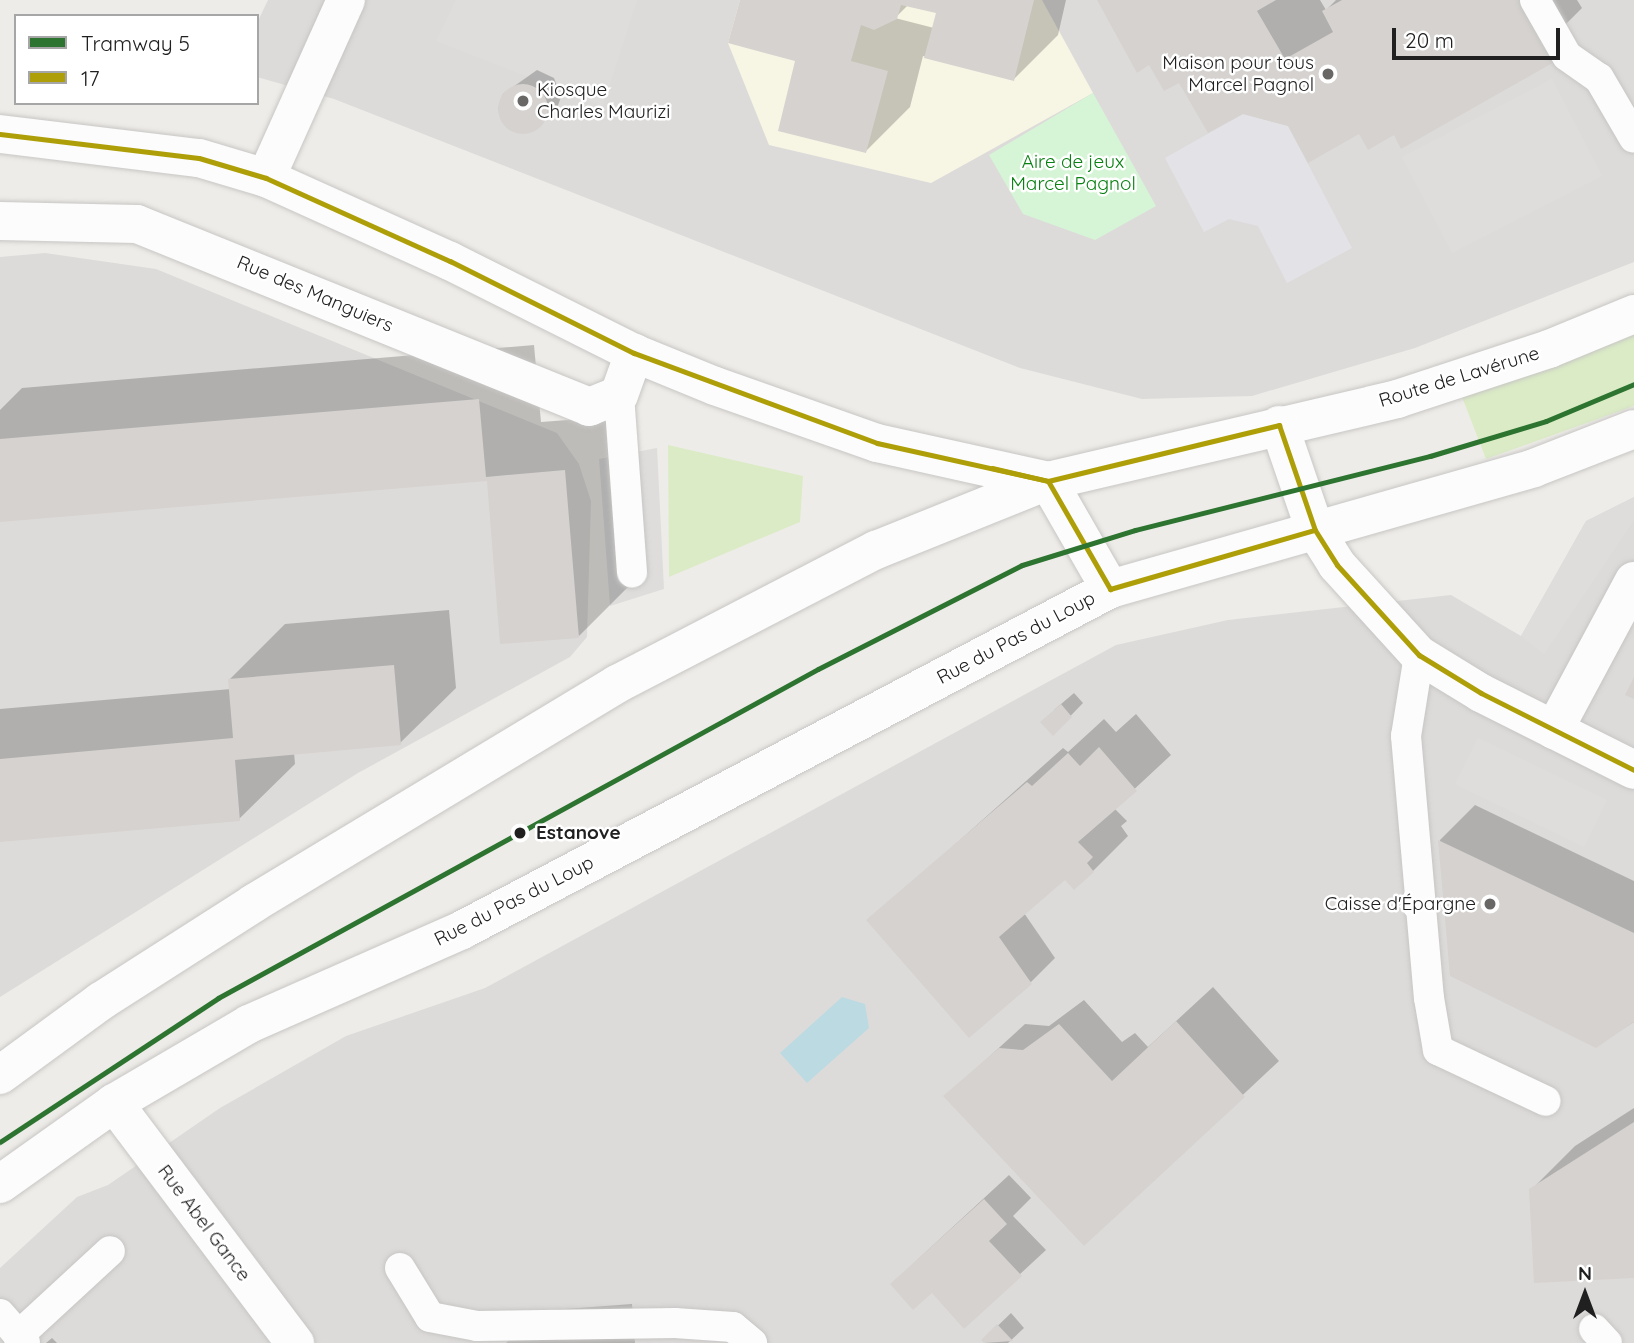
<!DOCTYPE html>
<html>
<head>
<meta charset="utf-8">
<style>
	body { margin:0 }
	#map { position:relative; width:1634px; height:1343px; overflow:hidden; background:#eeece8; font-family:Quicksand,sans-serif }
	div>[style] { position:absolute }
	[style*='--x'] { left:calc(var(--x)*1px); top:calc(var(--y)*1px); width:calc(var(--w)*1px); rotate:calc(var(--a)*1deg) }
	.residential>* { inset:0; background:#dddbda }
	.education>* { inset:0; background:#f7f6e4 }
	.grass>* { inset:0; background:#dbebc6 }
	.park>* { inset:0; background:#d6f4d6 }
	.parking>* { inset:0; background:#dedddc }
	.plaza>* { inset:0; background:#e3e2e7 }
	.water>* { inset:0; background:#bcdae1 }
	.shadow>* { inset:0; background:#0003 }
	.building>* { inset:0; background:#d5d2cf }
	.round { border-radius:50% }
	.roads { filter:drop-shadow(0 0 2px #c7c6c4) drop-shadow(0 0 2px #c7c6c4) }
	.service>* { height:30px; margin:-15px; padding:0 15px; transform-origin:15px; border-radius:15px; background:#fcfcfc }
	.minor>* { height:38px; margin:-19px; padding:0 19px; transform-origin:19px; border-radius:19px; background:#fcfcfc }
	.tertiary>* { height:38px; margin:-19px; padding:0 19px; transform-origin:19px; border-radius:19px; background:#fcfcfc }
	.bus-1>* { height:5px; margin:-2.5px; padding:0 2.5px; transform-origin:2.5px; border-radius:2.5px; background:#ae9f08 }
	.tram-1>* { height:5px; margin:-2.5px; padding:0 2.5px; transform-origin:2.5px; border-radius:2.5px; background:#2d7431 }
	.dots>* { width:19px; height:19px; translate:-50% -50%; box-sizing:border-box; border:4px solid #fff; border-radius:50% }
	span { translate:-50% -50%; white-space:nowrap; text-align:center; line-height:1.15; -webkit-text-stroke:5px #fff; paint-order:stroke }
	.poi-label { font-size:19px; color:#202020 }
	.right { translate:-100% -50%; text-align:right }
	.left { translate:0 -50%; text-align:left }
	.park-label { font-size:19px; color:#0a8113 }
	.street-label { font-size:19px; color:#202020 }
	.stop-label { font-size:19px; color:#202020; font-weight:700 }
	.legend { position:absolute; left:14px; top:14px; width:245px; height:91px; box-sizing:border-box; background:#fff; border:2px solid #a6a6a6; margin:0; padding:9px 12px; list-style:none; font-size:21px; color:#202020 }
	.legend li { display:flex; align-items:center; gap:14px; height:35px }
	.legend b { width:35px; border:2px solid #a6a6a6 }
	.north { position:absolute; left:1550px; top:1259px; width:70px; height:70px; -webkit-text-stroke:5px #fff; paint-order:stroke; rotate:0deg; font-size:19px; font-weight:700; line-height:28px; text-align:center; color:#202020 }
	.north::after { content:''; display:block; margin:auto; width:24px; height:32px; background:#202020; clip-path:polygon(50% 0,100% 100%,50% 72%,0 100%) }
	.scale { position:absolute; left:1392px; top:28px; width:168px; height:32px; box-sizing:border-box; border:4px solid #202020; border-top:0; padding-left:9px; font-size:21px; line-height:24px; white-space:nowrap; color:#202020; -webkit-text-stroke:5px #fff; paint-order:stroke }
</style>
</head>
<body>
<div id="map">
	<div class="residential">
		<i style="clip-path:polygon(268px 0,1634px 0,1634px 262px,1415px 348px,1252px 396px,1142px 399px,1020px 368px,334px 99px,257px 77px,257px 23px)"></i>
		<i style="clip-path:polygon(45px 253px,156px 269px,557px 433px,579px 464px,591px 501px,587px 637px,570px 657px,358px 773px,0 997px,0 257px)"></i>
		<i style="clip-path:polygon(1634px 497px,1634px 1343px,0 1343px,0 1268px,77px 1197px,108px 1185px,220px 1108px,346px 1036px,485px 988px,1116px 645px,1228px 620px,1451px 595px,1521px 636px,1586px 521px)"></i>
	</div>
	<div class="education">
		<i style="clip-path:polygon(740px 0,1042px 0,1093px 93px,931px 183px,769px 145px,728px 43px)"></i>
	</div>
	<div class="grass">
		<i style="clip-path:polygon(1634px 334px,1634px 406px,1486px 459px,1462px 397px)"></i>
		<i style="clip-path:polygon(668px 445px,803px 476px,800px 522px,669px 577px)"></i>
	</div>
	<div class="park">
		<i style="clip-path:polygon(1093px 93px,1156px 206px,1095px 240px,1023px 214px,989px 155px)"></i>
	</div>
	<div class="parking">
		<i style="clip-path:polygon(456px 0,637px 0,603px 106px,436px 41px)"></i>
		<i style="clip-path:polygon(1552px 79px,1602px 176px,1452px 253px,1402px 157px)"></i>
		<i style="clip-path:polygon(657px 448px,664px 589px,610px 606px,599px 459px)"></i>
		<i style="clip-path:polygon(1634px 497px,1634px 520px,1544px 654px,1521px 636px,1586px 521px)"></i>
		<i style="clip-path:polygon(1478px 738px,1607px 800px,1584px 847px,1455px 784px)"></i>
	</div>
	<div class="plaza">
		<i style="clip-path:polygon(1243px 114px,1288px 126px,1352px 248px,1287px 283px,1258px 226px,1229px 219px,1204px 232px,1165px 158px)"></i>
	</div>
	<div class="water">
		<i style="clip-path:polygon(842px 997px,865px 1004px,869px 1028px,807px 1083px,780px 1053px)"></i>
	</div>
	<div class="shadow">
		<i style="clip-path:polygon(evenodd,742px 0,1066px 0,1058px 35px,1014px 79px,923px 56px,910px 107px,866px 151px,797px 60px,742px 0,908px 5px,939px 12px,934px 28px,895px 18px,908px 5px)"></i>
		<i style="clip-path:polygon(1099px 0,1320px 0,1326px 10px,1336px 0,1577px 0,1582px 8px,1559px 31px,1394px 133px,1289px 124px,1180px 81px,1150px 63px)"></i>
		<i style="clip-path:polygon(537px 70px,554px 78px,561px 97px,556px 111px,525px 132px,508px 128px,498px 109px,503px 94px)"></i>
		<i style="clip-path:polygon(534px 345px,541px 422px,620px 416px,634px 581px,579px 636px,488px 479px,0 520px,0 410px,22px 388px)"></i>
		<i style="clip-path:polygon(449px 610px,456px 688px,400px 743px,294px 752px,295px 764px,239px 819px,0 840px,0 709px,231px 689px,230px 679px,285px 624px)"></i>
		<i style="clip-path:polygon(1074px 693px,1083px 703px,1053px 734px,1054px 710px)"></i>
		<i style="clip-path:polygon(1136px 714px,1171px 755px,1114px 808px,1127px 821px,1121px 826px,1128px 836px,1093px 871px,1065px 877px,1024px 913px,1055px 958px,1031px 982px,869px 921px,1063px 748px,1068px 752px,1104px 719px,1116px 732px)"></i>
		<i style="clip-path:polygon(1475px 805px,1634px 881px,1634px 1022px,1596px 1046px,1451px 975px,1440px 840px)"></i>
		<i style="clip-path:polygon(1213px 987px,1279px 1061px,1084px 1244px,946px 1096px,1025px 1024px,1049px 1026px,1084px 1000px,1122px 1042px,1135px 1033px,1148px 1047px)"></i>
		<i style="clip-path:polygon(1634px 1108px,1634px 1277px,1531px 1190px,1575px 1146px)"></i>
		<i style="clip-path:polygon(1009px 1175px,1031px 1198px,1013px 1216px,1046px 1250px,964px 1326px,917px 1260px)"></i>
		<i style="clip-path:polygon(632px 1304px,635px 1343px,506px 1343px,538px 1311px)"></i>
		<i style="clip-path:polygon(1011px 1313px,1024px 1328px,1008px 1343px,986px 1343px,983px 1340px)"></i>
		<i style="clip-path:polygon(52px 1338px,57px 1343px,46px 1343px)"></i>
	</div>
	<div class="building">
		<i style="clip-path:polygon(740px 0,1034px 0,1014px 81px,924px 58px,936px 13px,901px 5px,897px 19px,874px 30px,861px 25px,851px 61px,888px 71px,866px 153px,778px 131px,795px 61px,728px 43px)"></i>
		<i style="clip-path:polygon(1097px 0,1276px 0,1257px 11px,1285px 59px,1333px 32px,1322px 11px,1342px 0,1522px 0,1556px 61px,1401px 149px,1394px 135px,1368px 150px,1359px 134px,1308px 163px,1288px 126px,1243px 114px,1208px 133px,1179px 83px,1164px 91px,1149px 65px,1137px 73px)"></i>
		<i class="round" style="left:498px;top:84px;width:50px;height:50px"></i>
		<i style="clip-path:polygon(479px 399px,486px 477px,565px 470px,579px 638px,500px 644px,487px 481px,0 522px,0 439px)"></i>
		<i style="clip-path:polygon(394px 665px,401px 745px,235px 760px,240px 821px,0 842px,0 759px,233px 738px,228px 679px)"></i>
		<i style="clip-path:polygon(1634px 677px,1634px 699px,1625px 695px)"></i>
		<i style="clip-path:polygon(1061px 704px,1072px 717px,1053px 736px,1040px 722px)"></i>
		<i style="clip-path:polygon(1099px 747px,1137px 791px,1078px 842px,1093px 857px,1087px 863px,1094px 872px,1074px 890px,1065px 880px,999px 937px,1032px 984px,969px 1038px,866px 920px,1027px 782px,1032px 786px,1068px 753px,1080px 766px)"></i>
		<i style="clip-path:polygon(1438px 840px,1634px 933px,1634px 1022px,1596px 1048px,1450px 976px)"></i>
		<i style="clip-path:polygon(1176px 1021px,1245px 1097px,1084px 1246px,943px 1096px,999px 1048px,1023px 1050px,1059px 1024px,1112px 1081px)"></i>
		<i style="clip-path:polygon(1634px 1122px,1634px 1278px,1534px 1283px,1529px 1189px)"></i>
		<i style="clip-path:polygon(984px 1199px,1007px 1224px,989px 1241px,1022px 1276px,964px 1329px,932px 1293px,913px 1310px,890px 1284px)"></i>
		<i style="clip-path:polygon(997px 1324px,1013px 1341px,984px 1343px,981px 1340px)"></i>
	</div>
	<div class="roads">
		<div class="service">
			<i style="--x:1535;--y:0;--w:64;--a:60.3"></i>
			<i style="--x:1567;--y:56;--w:39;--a:35"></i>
			<i style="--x:1599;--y:78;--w:69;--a:59.7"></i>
			<i style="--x:619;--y:395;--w:178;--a:85.8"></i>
			<i style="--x:1419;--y:655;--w:82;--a:99.1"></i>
			<i style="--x:1406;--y:736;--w:263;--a:85"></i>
			<i style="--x:1429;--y:998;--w:53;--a:80.2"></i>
			<i style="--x:1438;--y:1050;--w:119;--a:25.3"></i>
			<i style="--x:400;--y:1268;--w:57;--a:58.5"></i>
			<i style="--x:430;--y:1317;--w:48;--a:10.8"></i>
			<i style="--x:477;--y:1326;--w:198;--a:-0.9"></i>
			<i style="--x:675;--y:1323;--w:58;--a:3.9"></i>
			<i style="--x:733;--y:1327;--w:25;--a:40"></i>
			<i style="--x:0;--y:1314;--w:38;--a:49"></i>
			<i style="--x:1594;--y:1329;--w:19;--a:47"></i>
			<i style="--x:18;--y:1336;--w:125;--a:-42.7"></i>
		</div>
		<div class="minor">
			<i style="--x:266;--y:178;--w:195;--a:-65.8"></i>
			<i style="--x:0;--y:221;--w:137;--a:1.3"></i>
			<i style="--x:137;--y:224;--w:488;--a:22"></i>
			<i style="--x:589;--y:407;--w:32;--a:-22"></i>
			<i style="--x:619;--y:395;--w:45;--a:-70.3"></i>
			<i style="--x:1315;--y:530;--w:41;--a:57.8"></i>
			<i style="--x:1337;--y:565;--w:122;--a:47.7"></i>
			<i style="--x:1419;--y:655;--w:73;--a:31.5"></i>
			<i style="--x:1481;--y:693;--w:171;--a:26.7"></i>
			<i style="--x:1554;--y:730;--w:169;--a:-61.8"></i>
			<i style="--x:0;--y:1075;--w:125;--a:-36.2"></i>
			<i style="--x:101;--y:1001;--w:182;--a:-32.6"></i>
			<i style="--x:254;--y:903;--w:424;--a:-31.1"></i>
			<i style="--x:617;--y:684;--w:292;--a:-27.4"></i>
			<i style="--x:876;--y:550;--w:185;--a:-21.9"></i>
			<i style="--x:114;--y:1103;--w:301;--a:53"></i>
			<i style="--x:0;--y:1184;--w:140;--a:-35.4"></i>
			<i style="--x:114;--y:1103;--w:156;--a:-30.3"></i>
			<i style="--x:249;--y:1024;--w:233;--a:-23.8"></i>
			<i style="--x:462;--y:930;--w:732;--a:-27.75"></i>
		</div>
		<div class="tertiary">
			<i style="--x:0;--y:134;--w:200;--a:6.9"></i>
			<i style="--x:199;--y:158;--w:70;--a:16.6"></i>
			<i style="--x:266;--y:178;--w:202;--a:24.3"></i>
			<i style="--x:450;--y:261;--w:206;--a:26.6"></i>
			<i style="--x:634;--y:353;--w:87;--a:22.2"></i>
			<i style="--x:715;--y:386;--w:172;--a:19.4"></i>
			<i style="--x:877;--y:443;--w:175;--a:12.5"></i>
			<i style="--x:1048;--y:481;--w:359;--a:-13.2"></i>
			<i style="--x:1397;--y:399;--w:160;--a:-18.2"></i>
			<i style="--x:1549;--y:349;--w:92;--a:-22.4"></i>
			<i style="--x:1279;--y:425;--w:111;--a:71.1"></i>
			<i style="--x:1048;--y:481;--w:125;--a:60.1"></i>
			<i style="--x:1110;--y:589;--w:441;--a:-15.9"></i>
			<i style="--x:1534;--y:468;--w:107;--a:-21.3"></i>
		</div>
	</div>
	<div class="bus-1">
		<i style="--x:0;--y:134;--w:200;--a:6.9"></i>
		<i style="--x:199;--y:158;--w:70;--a:16.6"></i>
		<i style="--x:266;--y:178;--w:202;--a:24.3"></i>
		<i style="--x:450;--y:261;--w:206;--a:26.6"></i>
		<i style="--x:634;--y:353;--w:259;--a:20.3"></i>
		<i style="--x:877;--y:443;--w:175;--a:12.5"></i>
		<i style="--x:1048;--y:481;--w:238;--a:-13.6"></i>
		<i style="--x:1279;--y:425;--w:111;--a:71.1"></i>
		<i style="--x:1315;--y:530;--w:41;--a:57.8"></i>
		<i style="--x:1337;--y:565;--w:122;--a:47.7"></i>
		<i style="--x:1419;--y:655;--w:73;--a:31.5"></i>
		<i style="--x:1481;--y:693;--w:171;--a:26.7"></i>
		<i style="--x:992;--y:468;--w:57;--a:13.1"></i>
		<i style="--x:1048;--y:481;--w:125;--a:60.1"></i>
		<i style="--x:1110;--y:589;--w:213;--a:-16.1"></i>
	</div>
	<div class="tram-1">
		<i style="--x:0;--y:1142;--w:261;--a:-33.4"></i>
		<i style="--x:218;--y:998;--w:684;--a:-28.74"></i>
		<i style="--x:818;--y:669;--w:229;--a:-27"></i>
		<i style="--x:1022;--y:565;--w:118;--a:-17.2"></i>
		<i style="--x:1135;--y:530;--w:304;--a:-14.1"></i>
		<i style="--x:1430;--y:456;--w:121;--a:-16.8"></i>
		<i style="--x:1546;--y:421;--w:95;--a:-22.8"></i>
	</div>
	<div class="dots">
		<i style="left:1328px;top:74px;background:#686766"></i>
		<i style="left:523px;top:101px;background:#686766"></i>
		<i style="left:520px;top:833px;background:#202020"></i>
		<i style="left:1490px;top:904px;background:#686766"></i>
	</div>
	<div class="poi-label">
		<span class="right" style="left:1314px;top:74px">Maison pour tous<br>Marcel Pagnol</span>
		<span class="left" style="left:537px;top:101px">Kiosque<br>Charles Maurizi</span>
		<span class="right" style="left:1476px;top:904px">Caisse d'Épargne</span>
	</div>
	<div class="park-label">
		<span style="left:1073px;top:173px">Aire de jeux<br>Marcel Pagnol</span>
	</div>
	<div class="street-label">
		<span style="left:315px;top:294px;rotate:23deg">Rue des Manguiers</span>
		<span style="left:1459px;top:377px;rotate:-17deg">Route de Lavérune</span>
		<span style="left:1016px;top:638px;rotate:-28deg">Rue du Pas du Loup</span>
		<span style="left:514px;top:901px;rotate:-27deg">Rue du Pas du Loup</span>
		<span style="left:204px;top:1223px;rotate:53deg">Rue Abel Gance</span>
	</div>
	<div class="stop-label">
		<span class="left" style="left:536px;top:833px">Estanove</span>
	</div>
	<ul class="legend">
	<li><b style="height:9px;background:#2d7431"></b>Tramway 5</li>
	<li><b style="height:9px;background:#ae9f08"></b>17</li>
	</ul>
	<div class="north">N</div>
	<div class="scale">20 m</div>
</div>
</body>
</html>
